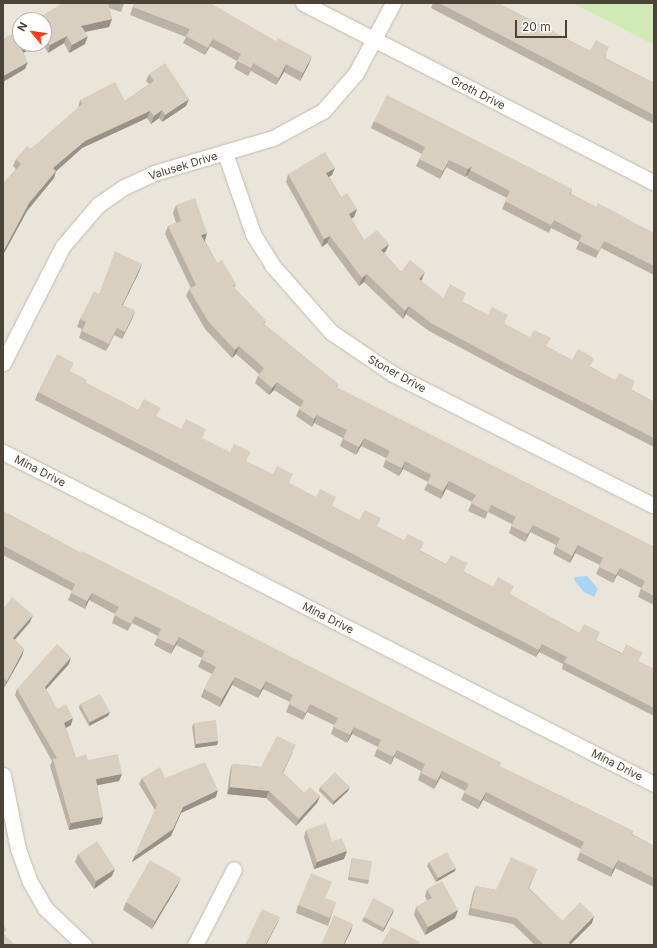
<!DOCTYPE html>
<html>
<head>
<meta charset="utf-8">
<style>
	body { margin:0 }
	#map { position:relative; width:657px; height:948px; overflow:hidden; background:#f6f3ec; font-family:Inter,sans-serif }
	div>[style] { position:absolute }
	[style*='--x'] { left:calc(var(--x)*1px); top:calc(var(--y)*1px); width:calc(var(--w)*1px); rotate:calc(var(--a)*1deg) }
	.residential>* { inset:0; background:#eae5da }
	.green>* { inset:0; background:#d2eab5 }
	.water>* { inset:0; background:#a9d4f2 }
	.roads { filter:drop-shadow(0 0 1px #c2bbae) drop-shadow(0 0 1px #c2bbae) }
	.minor>* { height:15px; margin:-7.5px; padding:0 7.5px; transform-origin:7.5px; border-radius:7.5px; background:#fff }
	.wall>* { inset:0; background:#bab2a6 }
	.shaded-wall>* { inset:0; background:#979187 }
	.building>* { inset:0; background:#d8cfc1 }
	span { translate:-50% -50%; white-space:nowrap; text-align:center; line-height:1.15; -webkit-text-stroke:3px #fff; paint-order:stroke }
	.street-label { font-size:11px; color:#4b4439 }
	.frame { position:absolute; inset:0; border:4px solid #4b4439; pointer-events:none }
	.north { position:absolute; left:12px; top:12px; width:40px; height:40px; box-sizing:border-box; background:#fff; border:1px solid #b7b4b0; border-radius:50%; rotate:299deg; font-size:11px; font-weight:700; line-height:16px; text-align:center; color:#4b4439 }
	.north::after { content:''; display:block; margin:auto; width:14px; height:18px; background:#fc3f1d; clip-path:polygon(50% 0,100% 100%,50% 72%,0 100%) }
	.scale { position:absolute; left:515px; top:20px; width:52px; height:18px; box-sizing:border-box; border:2px solid #4b4439; border-top:0; padding-left:5px; font-size:12px; line-height:14px; white-space:nowrap; color:#4b4439; -webkit-text-stroke:3px #fff; paint-order:stroke }
</style>
</head>
<body>
<div id="map">
	<div class="residential">
		<i style="clip-path:polygon(evenodd,3px 3px,572px 3px,654px 45px,654px 945px,3px 945px,3px 3px,20px 20px,44px 20px,44px 44px,20px 44px,20px 20px)"></i>
	</div>
	<div class="green">
		<i style="clip-path:polygon(572px 3px,654px 3px,654px 45px)"></i>
	</div>
	<div class="water">
		<i style="clip-path:polygon(587px 576px,598px 589px,594px 597px,584px 592px,574px 580px,575px 577px)"></i>
	</div>
	<div class="roads">
		<div class="minor">
			<i style="--x:303;--y:3;--w:394;--a:27.1"></i>
			<i style="--x:225;--y:153;--w:86;--a:70.9"></i>
			<i style="--x:253;--y:234;--w:36;--a:58"></i>
			<i style="--x:272;--y:265;--w:89;--a:48.6"></i>
			<i style="--x:331;--y:332;--w:75;--a:34.1"></i>
			<i style="--x:393;--y:374;--w:292;--a:26.8"></i>
			<i style="--x:3;--y:363;--w:131;--a:-62.9"></i>
			<i style="--x:63;--y:246;--w:54;--a:-49.5"></i>
			<i style="--x:98;--y:205;--w:29;--a:-35"></i>
			<i style="--x:122;--y:188;--w:35;--a:-25"></i>
			<i style="--x:154;--y:173;--w:124;--a:-16.4"></i>
			<i style="--x:273;--y:138;--w:57;--a:-28.4"></i>
			<i style="--x:323;--y:111;--w:50;--a:-49"></i>
			<i style="--x:356;--y:73;--w:79;--a:-62.1"></i>
			<i style="--x:3;--y:452;--w:731;--a:27.02"></i>
			<i style="--x:3;--y:775;--w:76;--a:78.5"></i>
			<i style="--x:18;--y:849;--w:33;--a:70"></i>
			<i style="--x:29;--y:880;--w:32;--a:60"></i>
			<i style="--x:45;--y:908;--w:54;--a:43.5"></i>
			<i style="--x:195;--y:945;--w:85;--a:-62.8"></i>
		</div>
	</div>
	<div class="wall">
		<i style="clip-path:polygon(63px 3px,123px 3px,124px 4px,121px 12px,109px 8px,112px 19px,109px 27px,85px 32px,85px 44px,69px 53px,64px 43px,48px 53px,43px 44px,44px 44px,44px 20px)"></i>
		<i style="clip-path:polygon(134px 3px,309px 64px,300px 81px,284px 72px,276px 85px,251px 71px,248px 76px,234px 68px,237px 61px,210px 46px,205px 55px,183px 43px,186px 37px,130px 15px)"></i>
		<i style="clip-path:polygon(433px 3px,498px 3px,590px 51px,606px 54px,605px 58px,654px 83px,654px 124px,431px 8px)"></i>
		<i style="clip-path:polygon(149px 74px,186px 106px,162px 122px,159px 118px,151px 124px,147px 118px,82px 148px,56px 171px,54px 178px,27px 211px,3px 255px,3px 184px,16px 169px,13px 166px,16px 159px,31px 149px,78px 108px,80px 100px,125px 101px,149px 84px,146px 81px)"></i>
		<i style="clip-path:polygon(374px 121px,572px 189px,571px 194px,596px 207px,654px 233px,654px 275px,601px 248px,596px 258px,576px 249px,579px 242px,551px 228px,549px 233px,502px 209px,507px 198px,467px 178px,468px 175px,465px 177px,446px 167px,440px 179px,416px 166px,422px 154px,371px 128px)"></i>
		<i style="clip-path:polygon(288px 174px,332px 175px,329px 177px,341px 197px,357px 209px,354px 217px,351px 219px,364px 240px,386px 251px,384px 253px,401px 272px,422px 279px,421px 281px,443px 298px,463px 302px,572px 360px,591px 367px,632px 390px,654px 402px,654px 447px,512px 375px,429px 331px,406px 314px,403px 319px,364px 282px,359px 286px,327px 243px,322px 247px,286px 182px)"></i>
		<i style="clip-path:polygon(176px 205px,205px 241px,217px 263px,236px 284px,234px 288px,266px 321px,264px 324px,338px 384px,337px 388px,654px 547px,654px 605px,638px 597px,641px 588px,617px 575px,613px 583px,596px 574px,600px 565px,575px 553px,570px 563px,553px 554px,556px 545px,530px 532px,525px 542px,509px 533px,512px 524px,488px 512px,485px 519px,468px 511px,472px 502px,446px 489px,441px 499px,424px 490px,428px 482px,403px 469px,399px 476px,383px 467px,386px 458px,361px 446px,356px 455px,340px 446px,343px 438px,314px 423px,312px 427px,296px 416px,300px 407px,274px 390px,269px 395px,255px 383px,258px 376px,259px 374px,236px 354px,232px 358px,205px 329px,186px 296px,189px 289px,191px 288px,165px 234px,168px 226px,176px 223px,173px 213px)"></i>
		<i style="clip-path:polygon(142px 264px,139px 272px,122px 305px,135px 311px,132px 319px,122px 339px,114px 335px,106px 351px,79px 338px,82px 329px,77px 327px,80px 319px,99px 294px)"></i>
		<i style="clip-path:polygon(71px 372px,86px 383px,138px 410px,157px 417px,181px 429px,203px 439px,359px 520px,378px 527px,421px 551px,446px 564px,464px 572px,493px 587px,511px 595px,579px 633px,597px 641px,654px 669px,654px 716px,562px 669px,563px 664px,539px 652px,536px 657px,35px 400px,38px 392px)"></i>
		<i style="clip-path:polygon(3px 511px,81px 553px,501px 763px,499px 766px,633px 831px,632px 834px,654px 846px,654px 887px,615px 868px,611px 877px,577px 860px,581px 849px,483px 800px,478px 809px,461px 800px,465px 791px,440px 778px,434px 789px,418px 780px,421px 771px,394px 757px,391px 765px,374px 756px,378px 747px,352px 734px,347px 743px,331px 734px,334px 725px,307px 712px,303px 720px,286px 712px,290px 702px,263px 689px,258px 698px,232px 685px,220px 707px,201px 697px,204px 689px,212px 674px,198px 667px,202px 658px,176px 645px,171px 654px,154px 645px,158px 636px,132px 623px,128px 631px,112px 623px,115px 614px,89px 600px,85px 609px,68px 600px,72px 591px,3px 555px)"></i>
		<i style="clip-path:polygon(3px 609px,30px 622px,15px 640px,24px 649px,22px 656px,4px 688px,3px 687px)"></i>
		<i style="clip-path:polygon(69px 664px,46px 689px,57px 709px,71px 725px,66px 728px,76px 758px,88px 760px,122px 774px,119px 781px,97px 785px,103px 817px,101px 824px,69px 830px,50px 766px,52px 761px,15px 695px,17px 689px)"></i>
		<i style="clip-path:polygon(80px 704px,110px 712px,108px 716px,89px 726px,79px 708px)"></i>
		<i style="clip-path:polygon(194px 723px,218px 741px,217px 745px,195px 748px,192px 727px)"></i>
		<i style="clip-path:polygon(293px 752px,283px 773px,304px 793px,320px 796px,317px 803px,296px 826px,266px 798px,227px 794px,230px 771px,232px 764px,261px 767px)"></i>
		<i style="clip-path:polygon(142px 778px,165px 778px,216px 797px,181px 813px,171px 836px,132px 862px,155px 810px,139px 784px)"></i>
		<i style="clip-path:polygon(320px 787px,348px 791px,333px 805px,319px 791px)"></i>
		<i style="clip-path:polygon(306px 830px,332px 841px,347px 851px,344px 859px,314px 869px,304px 837px)"></i>
		<i style="clip-path:polygon(78px 854px,112px 876px,94px 889px,75px 862px)"></i>
		<i style="clip-path:polygon(352px 858px,369px 880px,368px 884px,348px 880px,351px 862px)"></i>
		<i style="clip-path:polygon(429px 862px,455px 871px,436px 882px,427px 866px)"></i>
		<i style="clip-path:polygon(537px 869px,529px 888px,562px 921px,592px 923px,570px 945px,535px 945px,513px 924px,468px 915px,473px 893px,476px 886px,496px 890px)"></i>
		<i style="clip-path:polygon(178px 885px,152px 929px,123px 910px,126px 902px)"></i>
		<i style="clip-path:polygon(427px 889px,458px 910px,455px 918px,425px 935px,414px 915px,416px 907px,427px 901px,425px 896px)"></i>
		<i style="clip-path:polygon(336px 902px,328px 926px,296px 913px,298px 905px)"></i>
		<i style="clip-path:polygon(394px 909px,383px 932px,362px 921px,364px 917px)"></i>
	</div>
	<div class="shaded-wall">
		<i style="clip-path:polygon(112px 19px,109px 27px,79px 33px,81px 26px)"></i>
		<i style="clip-path:polygon(67px 36px,64px 43px,48px 53px,50px 45px)"></i>
		<i style="clip-path:polygon(88px 36px,85px 44px,69px 53px,72px 45px)"></i>
		<i style="clip-path:polygon(213px 39px,210px 46px,205px 55px,208px 48px)"></i>
		<i style="clip-path:polygon(28px 44px,39px 44px,18px 56px,21px 48px)"></i>
		<i style="clip-path:polygon(312px 56px,309px 64px,300px 81px,303px 73px)"></i>
		<i style="clip-path:polygon(28px 62px,25px 69px,3px 82px,3px 76px)"></i>
		<i style="clip-path:polygon(286px 64px,284px 72px,276px 85px,279px 78px)"></i>
		<i style="clip-path:polygon(189px 99px,186px 106px,162px 122px,165px 115px)"></i>
		<i style="clip-path:polygon(162px 110px,159px 118px,151px 124px,154px 116px)"></i>
		<i style="clip-path:polygon(150px 111px,147px 118px,82px 148px,51px 176px,53px 168px,85px 141px)"></i>
		<i style="clip-path:polygon(449px 160px,446px 167px,440px 179px,443px 171px)"></i>
		<i style="clip-path:polygon(472px 166px,468px 175px,465px 177px,468px 169px)"></i>
		<i style="clip-path:polygon(335px 168px,332px 175px,324px 180px,326px 173px)"></i>
		<i style="clip-path:polygon(56px 171px,54px 178px,27px 211px,3px 255px,3px 252px,29px 203px)"></i>
		<i style="clip-path:polygon(357px 209px,354px 217px,346px 222px,349px 214px)"></i>
		<i style="clip-path:polygon(207px 233px,205px 241px,198px 243px,201px 235px)"></i>
		<i style="clip-path:polygon(330px 236px,327px 243px,322px 247px,324px 239px)"></i>
		<i style="clip-path:polygon(389px 244px,386px 251px,379px 257px,381px 250px)"></i>
		<i style="clip-path:polygon(142px 264px,139px 272px,119px 313px,122px 305px)"></i>
		<i style="clip-path:polygon(425px 272px,422px 279px,416px 287px,419px 279px)"></i>
		<i style="clip-path:polygon(367px 274px,364px 282px,359px 286px,362px 278px)"></i>
		<i style="clip-path:polygon(409px 306px,406px 314px,403px 319px,405px 311px)"></i>
		<i style="clip-path:polygon(135px 311px,132px 319px,122px 339px,125px 332px)"></i>
		<i style="clip-path:polygon(117px 328px,114px 335px,106px 351px,109px 344px)"></i>
		<i style="clip-path:polygon(239px 346px,236px 354px,232px 358px,235px 350px)"></i>
		<i style="clip-path:polygon(277px 382px,274px 390px,269px 395px,272px 388px)"></i>
		<i style="clip-path:polygon(317px 415px,314px 423px,312px 427px,314px 419px)"></i>
		<i style="clip-path:polygon(364px 438px,361px 446px,356px 455px,359px 447px)"></i>
		<i style="clip-path:polygon(405px 461px,403px 469px,399px 476px,402px 468px)"></i>
		<i style="clip-path:polygon(449px 481px,446px 489px,441px 499px,443px 491px)"></i>
		<i style="clip-path:polygon(533px 525px,530px 532px,525px 542px,528px 534px)"></i>
		<i style="clip-path:polygon(578px 545px,575px 553px,570px 563px,572px 556px)"></i>
		<i style="clip-path:polygon(620px 568px,617px 575px,613px 583px,616px 575px)"></i>
		<i style="clip-path:polygon(92px 593px,89px 600px,85px 609px,87px 601px)"></i>
		<i style="clip-path:polygon(33px 615px,30px 622px,10px 645px,13px 638px)"></i>
		<i style="clip-path:polygon(179px 637px,176px 645px,171px 654px,174px 646px)"></i>
		<i style="clip-path:polygon(542px 644px,539px 652px,536px 657px,539px 650px)"></i>
		<i style="clip-path:polygon(24px 649px,22px 656px,4px 688px,7px 681px)"></i>
		<i style="clip-path:polygon(71px 657px,69px 664px,42px 694px,45px 687px)"></i>
		<i style="clip-path:polygon(235px 677px,232px 685px,220px 707px,222px 699px)"></i>
		<i style="clip-path:polygon(266px 681px,263px 689px,258px 698px,261px 690px)"></i>
		<i style="clip-path:polygon(310px 704px,307px 712px,303px 720px,306px 713px)"></i>
		<i style="clip-path:polygon(110px 712px,108px 716px,89px 726px,90px 722px)"></i>
		<i style="clip-path:polygon(73px 718px,71px 725px,62px 730px,64px 723px)"></i>
		<i style="clip-path:polygon(354px 727px,352px 734px,347px 743px,350px 735px)"></i>
		<i style="clip-path:polygon(218px 741px,217px 745px,195px 748px,196px 744px)"></i>
		<i style="clip-path:polygon(397px 750px,394px 757px,391px 765px,393px 757px)"></i>
		<i style="clip-path:polygon(442px 771px,440px 778px,434px 789px,437px 781px)"></i>
		<i style="clip-path:polygon(122px 774px,119px 781px,93px 786px,96px 779px)"></i>
		<i style="clip-path:polygon(230px 787px,269px 791px,266px 798px,227px 794px)"></i>
		<i style="clip-path:polygon(350px 787px,348px 791px,333px 805px,334px 801px)"></i>
		<i style="clip-path:polygon(218px 790px,216px 797px,181px 813px,171px 836px,132px 862px,135px 856px,183px 807px)"></i>
		<i style="clip-path:polygon(486px 792px,483px 800px,478px 809px,481px 801px)"></i>
		<i style="clip-path:polygon(320px 796px,317px 803px,296px 826px,299px 819px)"></i>
		<i style="clip-path:polygon(103px 817px,101px 824px,69px 830px,71px 823px)"></i>
		<i style="clip-path:polygon(347px 851px,344px 859px,314px 869px,317px 862px)"></i>
		<i style="clip-path:polygon(618px 860px,615px 868px,611px 877px,613px 869px)"></i>
		<i style="clip-path:polygon(456px 868px,455px 871px,436px 882px,438px 878px)"></i>
		<i style="clip-path:polygon(115px 869px,112px 876px,94px 889px,96px 881px)"></i>
		<i style="clip-path:polygon(181px 878px,178px 885px,152px 929px,155px 921px)"></i>
		<i style="clip-path:polygon(394px 909px,393px 913px,383px 932px,384px 928px)"></i>
		<i style="clip-path:polygon(458px 910px,455px 918px,425px 935px,428px 927px)"></i>
		<i style="clip-path:polygon(594px 916px,592px 923px,570px 945px,569px 942px)"></i>
		<i style="clip-path:polygon(280px 917px,277px 924px,266px 945px,265px 945px)"></i>
		<i style="clip-path:polygon(353px 924px,351px 931px,344px 945px,343px 945px)"></i>
	</div>
	<div class="building">
		<i style="clip-path:polygon(63px 3px,108px 3px,112px 19px,81px 26px,88px 36px,72px 45px,67px 36px,50px 45px,44px 35px,44px 20px,35px 20px)"></i>
		<i style="clip-path:polygon(134px 3px,210px 3px,276px 41px,278px 38px,312px 56px,303px 73px,286px 64px,279px 78px,253px 63px,251px 68px,237px 61px,241px 54px,213px 39px,208px 48px,186px 36px,190px 29px,133px 7px)"></i>
		<i style="clip-path:polygon(439px 3px,498px 3px,590px 51px,596px 40px,609px 47px,604px 58px,654px 83px,654px 115px)"></i>
		<i style="clip-path:polygon(20px 29px,20px 44px,28px 44px,21px 48px,28px 62px,3px 76px,3px 39px)"></i>
		<i style="clip-path:polygon(165px 63px,189px 99px,165px 115px,162px 110px,154px 116px,150px 111px,85px 141px,53px 168px,56px 171px,29px 203px,3px 252px,3px 184px,21px 164px,16px 159px,27px 146px,31px 149px,82px 104px,80px 100px,115px 82px,125px 101px,154px 81px,149px 74px)"></i>
		<i style="clip-path:polygon(3px 79px,5px 83px,3px 84px)"></i>
		<i style="clip-path:polygon(387px 95px,572px 189px,570px 194px,596px 207px,598px 203px,654px 233px,654px 266px,604px 241px,599px 251px,579px 241px,582px 235px,554px 220px,551px 225px,505px 201px,510px 191px,470px 170px,472px 166px,468px 169px,449px 160px,443px 171px,419px 159px,425px 147px,374px 121px)"></i>
		<i style="clip-path:polygon(325px 152px,335px 168px,326px 173px,341px 197px,347px 193px,357px 209px,349px 214px,364px 240px,377px 230px,389px 244px,381px 250px,401px 272px,410px 260px,425px 272px,419px 279px,443px 298px,450px 284px,466px 293px,462px 302px,488px 315px,492px 307px,508px 315px,504px 324px,530px 337px,534px 330px,551px 338px,546px 346px,572px 360px,578px 349px,594px 358px,590px 367px,615px 380px,619px 373px,635px 381px,631px 390px,654px 402px,654px 438px,515px 368px,431px 323px,409px 306px,405px 311px,367px 274px,362px 278px,330px 236px,324px 239px,288px 174px)"></i>
		<i style="clip-path:polygon(195px 198px,207px 233px,201px 235px,217px 263px,222px 260px,236px 284px,233px 286px,266px 321px,263px 323px,338px 384px,336px 387px,635px 537px,654px 547px,654px 596px,641px 589px,645px 581px,620px 568px,616px 575px,599px 567px,603px 558px,578px 545px,572px 556px,556px 547px,560px 538px,533px 525px,528px 534px,511px 526px,516px 517px,491px 505px,488px 512px,471px 503px,476px 495px,449px 481px,443px 491px,427px 483px,431px 475px,405px 461px,402px 468px,385px 460px,390px 451px,364px 438px,359px 447px,343px 439px,347px 430px,317px 415px,314px 419px,299px 409px,304px 401px,277px 382px,272px 388px,258px 376px,264px 368px,239px 346px,235px 350px,208px 321px,189px 289px,196px 285px,168px 226px,181px 221px,176px 205px)"></i>
		<i style="clip-path:polygon(115px 251px,142px 264px,122px 305px,135px 311px,125px 332px,117px 328px,109px 344px,82px 331px,86px 322px,80px 319px,94px 291px,99px 294px)"></i>
		<i style="clip-path:polygon(57px 354px,74px 363px,70px 371px,87px 380px,86px 383px,138px 410px,144px 399px,161px 408px,156px 416px,181px 429px,186px 419px,206px 429px,202px 438px,230px 452px,234px 444px,251px 452px,246px 461px,273px 474px,277px 466px,293px 474px,289px 483px,316px 497px,320px 489px,336px 497px,332px 506px,359px 520px,365px 510px,381px 518px,377px 526px,404px 540px,408px 534px,424px 542px,420px 551px,446px 564px,451px 555px,468px 563px,463px 572px,493px 587px,498px 577px,514px 586px,510px 594px,579px 633px,584px 624px,600px 632px,596px 641px,622px 654px,626px 644px,643px 653px,638px 661px,654px 669px,654px 708px,564px 662px,567px 657px,542px 644px,539px 650px,38px 392px)"></i>
		<i style="clip-path:polygon(3px 511px,81px 553px,82px 551px,501px 763px,499px 766px,633px 831px,631px 834px,654px 846px,654px 878px,618px 860px,613px 869px,579px 852px,584px 842px,486px 792px,481px 801px,464px 793px,469px 784px,442px 771px,437px 781px,421px 773px,425px 764px,397px 750px,393px 757px,377px 749px,381px 740px,354px 727px,350px 735px,333px 727px,338px 718px,310px 704px,306px 713px,289px 704px,293px 695px,266px 681px,261px 690px,235px 677px,222px 699px,204px 689px,216px 667px,201px 659px,205px 651px,179px 637px,174px 646px,157px 638px,161px 629px,135px 616px,131px 624px,114px 615px,119px 607px,92px 593px,87px 601px,71px 593px,75px 584px,4px 546px,3px 549px)"></i>
		<i style="clip-path:polygon(12px 597px,33px 615px,13px 638px,24px 649px,7px 681px,3px 678px,3px 609px)"></i>
		<i style="clip-path:polygon(57px 644px,71px 657px,45px 687px,57px 709px,66px 704px,73px 718px,64px 723px,76px 758px,86px 754px,88px 760px,118px 754px,122px 774px,96px 779px,103px 817px,71px 823px,53px 759px,57px 758px,17px 689px)"></i>
		<i style="clip-path:polygon(100px 694px,110px 712px,90px 722px,80px 704px)"></i>
		<i style="clip-path:polygon(216px 720px,218px 741px,196px 744px,194px 723px)"></i>
		<i style="clip-path:polygon(277px 736px,296px 745px,282px 773px,304px 793px,310px 787px,320px 796px,299px 819px,269px 791px,230px 787px,232px 764px,261px 767px)"></i>
		<i style="clip-path:polygon(205px 762px,218px 790px,183px 807px,173px 829px,135px 856px,157px 805px,142px 778px,160px 767px,165px 778px)"></i>
		<i style="clip-path:polygon(335px 772px,350px 787px,334px 801px,320px 787px)"></i>
		<i style="clip-path:polygon(326px 823px,332px 841px,342px 838px,347px 851px,317px 862px,306px 830px)"></i>
		<i style="clip-path:polygon(97px 841px,115px 869px,96px 881px,78px 854px)"></i>
		<i style="clip-path:polygon(447px 852px,456px 868px,438px 878px,429px 862px)"></i>
		<i style="clip-path:polygon(511px 857px,537px 869px,528px 888px,562px 921px,580px 902px,594px 916px,569px 942px,570px 945px,544px 945px,516px 918px,471px 908px,476px 886px,496px 890px)"></i>
		<i style="clip-path:polygon(352px 858px,372px 861px,369px 880px,349px 877px)"></i>
		<i style="clip-path:polygon(150px 860px,181px 878px,155px 921px,126px 902px)"></i>
		<i style="clip-path:polygon(311px 873px,332px 882px,325px 898px,336px 902px,330px 918px,298px 905px)"></i>
		<i style="clip-path:polygon(442px 881px,458px 910px,428px 927px,416px 907px,432px 898px,427px 889px)"></i>
		<i style="clip-path:polygon(373px 898px,394px 909px,384px 928px,364px 917px)"></i>
		<i style="clip-path:polygon(262px 909px,280px 917px,265px 945px,245px 945px)"></i>
		<i style="clip-path:polygon(334px 915px,353px 924px,343px 945px,321px 945px)"></i>
		<i style="clip-path:polygon(3px 925px,7px 930px,3px 933px,15px 945px,3px 945px)"></i>
		<i style="clip-path:polygon(391px 927px,420px 942px,418px 945px,381px 945px)"></i>
	</div>
	<div class="street-label">
		<span style="left:478px;top:93px;rotate:27deg">Groth Drive</span>
		<span style="left:183px;top:166px;rotate:-17deg">Valusek Drive</span>
		<span style="left:397px;top:374px;rotate:29deg">Stoner Drive</span>
		<span style="left:40px;top:471px;rotate:27deg">Mina Drive</span>
		<span style="left:328px;top:618px;rotate:27deg">Mina Drive</span>
		<span style="left:617px;top:765px;rotate:27deg">Mina Drive</span>
	</div>
	<div class="frame"></div>
	<div class="north">N</div>
	<div class="scale">20 m</div>
</div>
</body>
</html>
